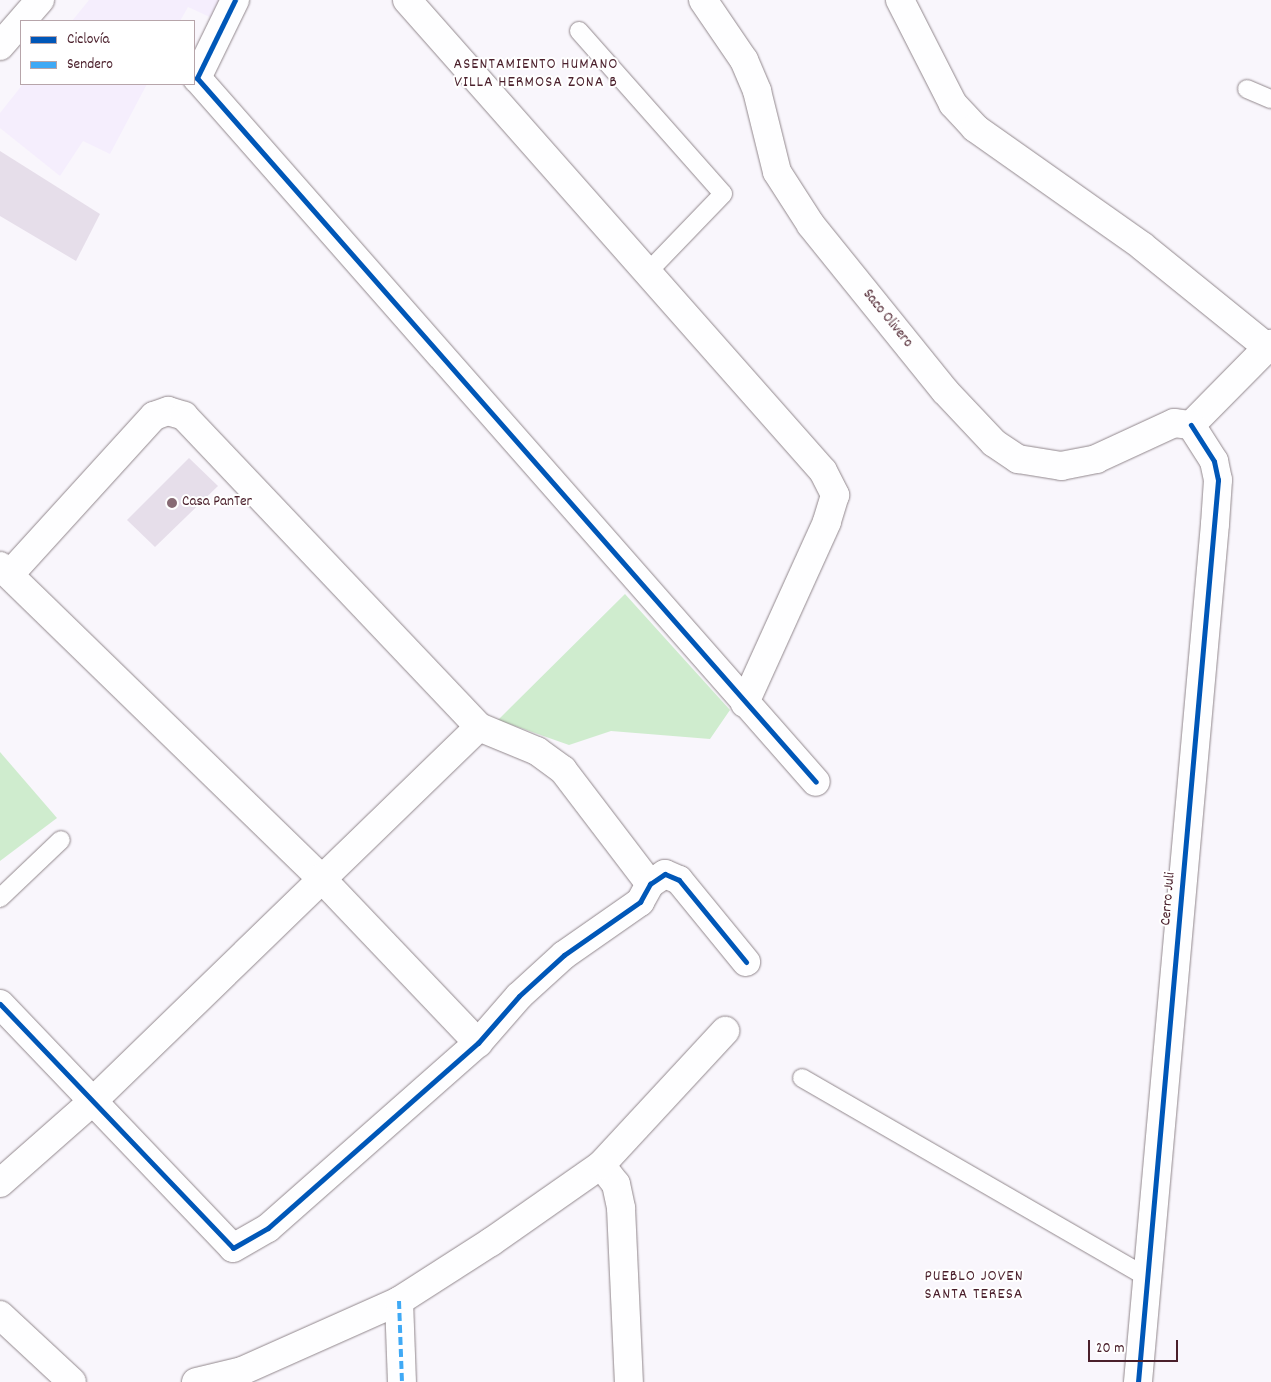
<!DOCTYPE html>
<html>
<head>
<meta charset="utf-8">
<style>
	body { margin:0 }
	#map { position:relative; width:1271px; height:1382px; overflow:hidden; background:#f9f6fc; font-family:Dekko,sans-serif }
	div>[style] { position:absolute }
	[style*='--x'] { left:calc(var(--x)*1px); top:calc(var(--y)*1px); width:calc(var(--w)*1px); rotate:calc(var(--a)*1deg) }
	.built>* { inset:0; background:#f5eefd }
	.green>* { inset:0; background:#cfecce }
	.building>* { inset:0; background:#e6deea }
	.roads { filter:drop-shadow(0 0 1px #91878c) drop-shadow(0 0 1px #91878c) }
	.service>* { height:18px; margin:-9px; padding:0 9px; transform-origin:9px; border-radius:9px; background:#fefeff }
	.minor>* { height:28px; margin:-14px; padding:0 14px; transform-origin:14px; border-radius:14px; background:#fefeff }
	.tertiary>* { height:28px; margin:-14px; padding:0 14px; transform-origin:14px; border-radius:14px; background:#fefeff }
	.quiet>* { height:4px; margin-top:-2px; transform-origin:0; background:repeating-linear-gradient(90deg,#3fa9f5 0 8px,transparent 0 12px) }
	.cycleway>* { height:5px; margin:-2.5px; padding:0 2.5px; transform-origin:2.5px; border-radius:2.5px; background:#0057b8 }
	.dots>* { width:14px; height:14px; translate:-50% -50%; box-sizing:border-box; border:2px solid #fff; border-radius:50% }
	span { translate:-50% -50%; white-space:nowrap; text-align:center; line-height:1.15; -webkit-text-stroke:4px #fff; paint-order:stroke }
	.street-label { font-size:15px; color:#4a1f2b }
	.poi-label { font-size:15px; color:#4a1f2b }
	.left { translate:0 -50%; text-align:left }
	.neighbourhood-label { font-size:16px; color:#4a1f2b; letter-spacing:1px }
	.legend { position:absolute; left:20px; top:20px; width:175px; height:65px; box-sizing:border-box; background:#fff; border:1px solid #b7a5aa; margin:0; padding:6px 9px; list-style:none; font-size:15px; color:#4a1f2b }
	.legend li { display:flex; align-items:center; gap:10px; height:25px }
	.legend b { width:25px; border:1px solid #b7a5aa }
	.scale { position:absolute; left:1088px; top:1340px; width:90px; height:22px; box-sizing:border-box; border:2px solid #4a1f2b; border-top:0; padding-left:6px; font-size:15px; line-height:18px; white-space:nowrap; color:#4a1f2b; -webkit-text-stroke:4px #fff; paint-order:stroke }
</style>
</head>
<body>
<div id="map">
	<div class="built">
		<i style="clip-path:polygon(89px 0,220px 0,212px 18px,188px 7px,180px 21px,72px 21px)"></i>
		<i style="clip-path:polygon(23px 84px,147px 84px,110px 154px,83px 141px,60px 176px,0 128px,0 113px)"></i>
	</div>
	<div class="green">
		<i style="clip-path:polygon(625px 594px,730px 710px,710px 739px,611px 731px,569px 745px,498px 720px)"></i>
		<i style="clip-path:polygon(0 752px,57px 818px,0 861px)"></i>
	</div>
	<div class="building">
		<i style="clip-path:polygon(0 151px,100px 214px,76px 261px,0 216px)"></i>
		<i style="clip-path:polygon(189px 458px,218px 486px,155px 547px,127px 520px)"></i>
	</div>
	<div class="roads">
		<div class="service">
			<i style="--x:579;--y:31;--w:217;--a:48.5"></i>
			<i style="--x:723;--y:194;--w:107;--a:133.9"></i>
			<i style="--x:1247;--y:89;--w:26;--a:23"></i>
			<i style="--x:0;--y:898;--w:84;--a:-43.6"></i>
			<i style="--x:802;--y:1078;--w:400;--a:30"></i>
		</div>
		<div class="minor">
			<i style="--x:235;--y:0;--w:87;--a:116"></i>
			<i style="--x:197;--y:78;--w:937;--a:48.68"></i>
			<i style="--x:407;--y:0;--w:628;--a:48.55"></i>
			<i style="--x:823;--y:471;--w:27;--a:63"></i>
			<i style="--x:835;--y:495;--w:28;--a:107"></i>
			<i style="--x:827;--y:522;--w:199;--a:114.4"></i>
			<i style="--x:900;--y:0;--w:117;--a:63"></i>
			<i style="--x:953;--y:104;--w:33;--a:47"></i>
			<i style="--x:975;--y:128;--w:204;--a:35.2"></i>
			<i style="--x:1142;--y:246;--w:162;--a:39"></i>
			<i style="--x:0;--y:46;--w:61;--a:-49"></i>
			<i style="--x:1191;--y:425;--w:114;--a:-45.4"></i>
			<i style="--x:0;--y:566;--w:448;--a:44.2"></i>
			<i style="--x:321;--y:878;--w:228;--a:46.4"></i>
			<i style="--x:10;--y:574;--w:214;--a:-47.7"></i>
			<i style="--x:154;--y:416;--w:15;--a:-20"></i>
			<i style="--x:168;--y:411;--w:17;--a:17"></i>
			<i style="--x:184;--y:416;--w:429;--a:46.5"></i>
			<i style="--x:479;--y:727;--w:63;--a:22.5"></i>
			<i style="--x:537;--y:751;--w:32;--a:36"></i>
			<i style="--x:563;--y:770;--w:143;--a:52.7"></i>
			<i style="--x:0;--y:1004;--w:337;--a:46.3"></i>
			<i style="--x:233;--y:1248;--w:40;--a:-29.7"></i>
			<i style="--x:268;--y:1228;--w:280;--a:-41.4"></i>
			<i style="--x:478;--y:1043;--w:62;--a:-48.9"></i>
			<i style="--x:519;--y:996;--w:61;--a:-42.3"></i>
			<i style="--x:564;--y:955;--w:93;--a:-34.9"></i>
			<i style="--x:640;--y:902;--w:21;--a:-61"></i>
			<i style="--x:650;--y:884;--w:18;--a:-34"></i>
			<i style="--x:665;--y:874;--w:15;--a:23"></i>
			<i style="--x:679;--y:880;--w:106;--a:50.7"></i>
			<i style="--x:601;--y:1165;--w:24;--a:52"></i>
			<i style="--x:616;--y:1184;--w:25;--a:78"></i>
			<i style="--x:621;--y:1208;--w:174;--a:87.4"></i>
			<i style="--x:0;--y:1183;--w:124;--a:-41.4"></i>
			<i style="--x:93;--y:1101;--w:537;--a:-44.1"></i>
			<i style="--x:399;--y:1301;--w:81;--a:87.9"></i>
			<i style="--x:0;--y:1315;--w:98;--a:42.9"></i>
			<i style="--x:196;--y:1382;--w:47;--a:-13.4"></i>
			<i style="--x:242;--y:1371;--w:172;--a:-24"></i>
			<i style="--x:399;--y:1301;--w:109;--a:-32.7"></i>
			<i style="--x:491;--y:1242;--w:134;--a:-35"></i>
			<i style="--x:601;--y:1165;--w:183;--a:-47.2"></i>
		</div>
		<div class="tertiary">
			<i style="--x:703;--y:0;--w:73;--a:55.7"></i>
			<i style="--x:744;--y:60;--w:34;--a:67"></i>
			<i style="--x:757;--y:91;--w:83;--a:76.1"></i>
			<i style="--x:777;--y:172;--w:63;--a:57.3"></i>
			<i style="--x:811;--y:225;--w:213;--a:51.1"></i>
			<i style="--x:945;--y:391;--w:71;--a:46.7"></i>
			<i style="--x:994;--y:443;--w:29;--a:34"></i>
			<i style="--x:1018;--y:459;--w:44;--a:9.2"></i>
			<i style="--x:1061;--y:466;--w:36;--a:-11"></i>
			<i style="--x:1096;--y:459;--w:86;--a:-24.8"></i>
			<i style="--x:1174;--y:423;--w:17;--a:7"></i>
			<i style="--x:1191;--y:425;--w:43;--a:57.4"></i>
			<i style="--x:1214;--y:461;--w:19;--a:78"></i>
			<i style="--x:1218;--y:480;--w:44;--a:93.9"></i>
			<i style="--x:1215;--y:524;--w:861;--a:95.13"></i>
		</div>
	</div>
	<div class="quiet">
		<i style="--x:399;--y:1301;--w:81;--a:87.9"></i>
	</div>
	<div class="cycleway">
		<i style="--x:235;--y:0;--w:87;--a:116"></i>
		<i style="--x:197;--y:78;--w:937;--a:48.68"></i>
		<i style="--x:0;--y:1004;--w:337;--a:46.3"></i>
		<i style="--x:233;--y:1248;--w:40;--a:-29.7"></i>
		<i style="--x:268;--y:1228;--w:280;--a:-41.4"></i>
		<i style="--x:478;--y:1043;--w:62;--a:-48.9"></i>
		<i style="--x:519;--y:996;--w:61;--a:-42.3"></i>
		<i style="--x:564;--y:955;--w:93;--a:-34.9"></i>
		<i style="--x:640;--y:902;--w:21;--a:-61"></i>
		<i style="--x:650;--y:884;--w:18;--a:-34"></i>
		<i style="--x:665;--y:874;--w:15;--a:23"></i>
		<i style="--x:679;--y:880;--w:106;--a:50.7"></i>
		<i style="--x:1138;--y:1382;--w:906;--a:-84.93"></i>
		<i style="--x:1218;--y:480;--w:19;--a:-102"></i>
		<i style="--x:1214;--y:461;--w:43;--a:-122.6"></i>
	</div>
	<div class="dots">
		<i style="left:172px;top:503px;background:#876a74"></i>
	</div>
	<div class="street-label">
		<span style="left:887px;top:319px;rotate:51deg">Saco Olivero</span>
		<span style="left:1169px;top:899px;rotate:-85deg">Cerro Juli</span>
	</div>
	<div class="poi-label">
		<span class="left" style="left:182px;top:503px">Casa PanTer</span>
	</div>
	<div class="neighbourhood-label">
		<span style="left:536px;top:74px">ASENTAMIENTO HUMANO<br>VILLA HERMOSA ZONA B</span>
		<span style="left:974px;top:1286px">PUEBLO JOVEN<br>SANTA TERESA</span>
	</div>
	<ul class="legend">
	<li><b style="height:6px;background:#0057b8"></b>Ciclovía</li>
	<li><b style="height:6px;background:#3fa9f5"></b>Sendero</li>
	</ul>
	<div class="scale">20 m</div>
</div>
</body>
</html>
